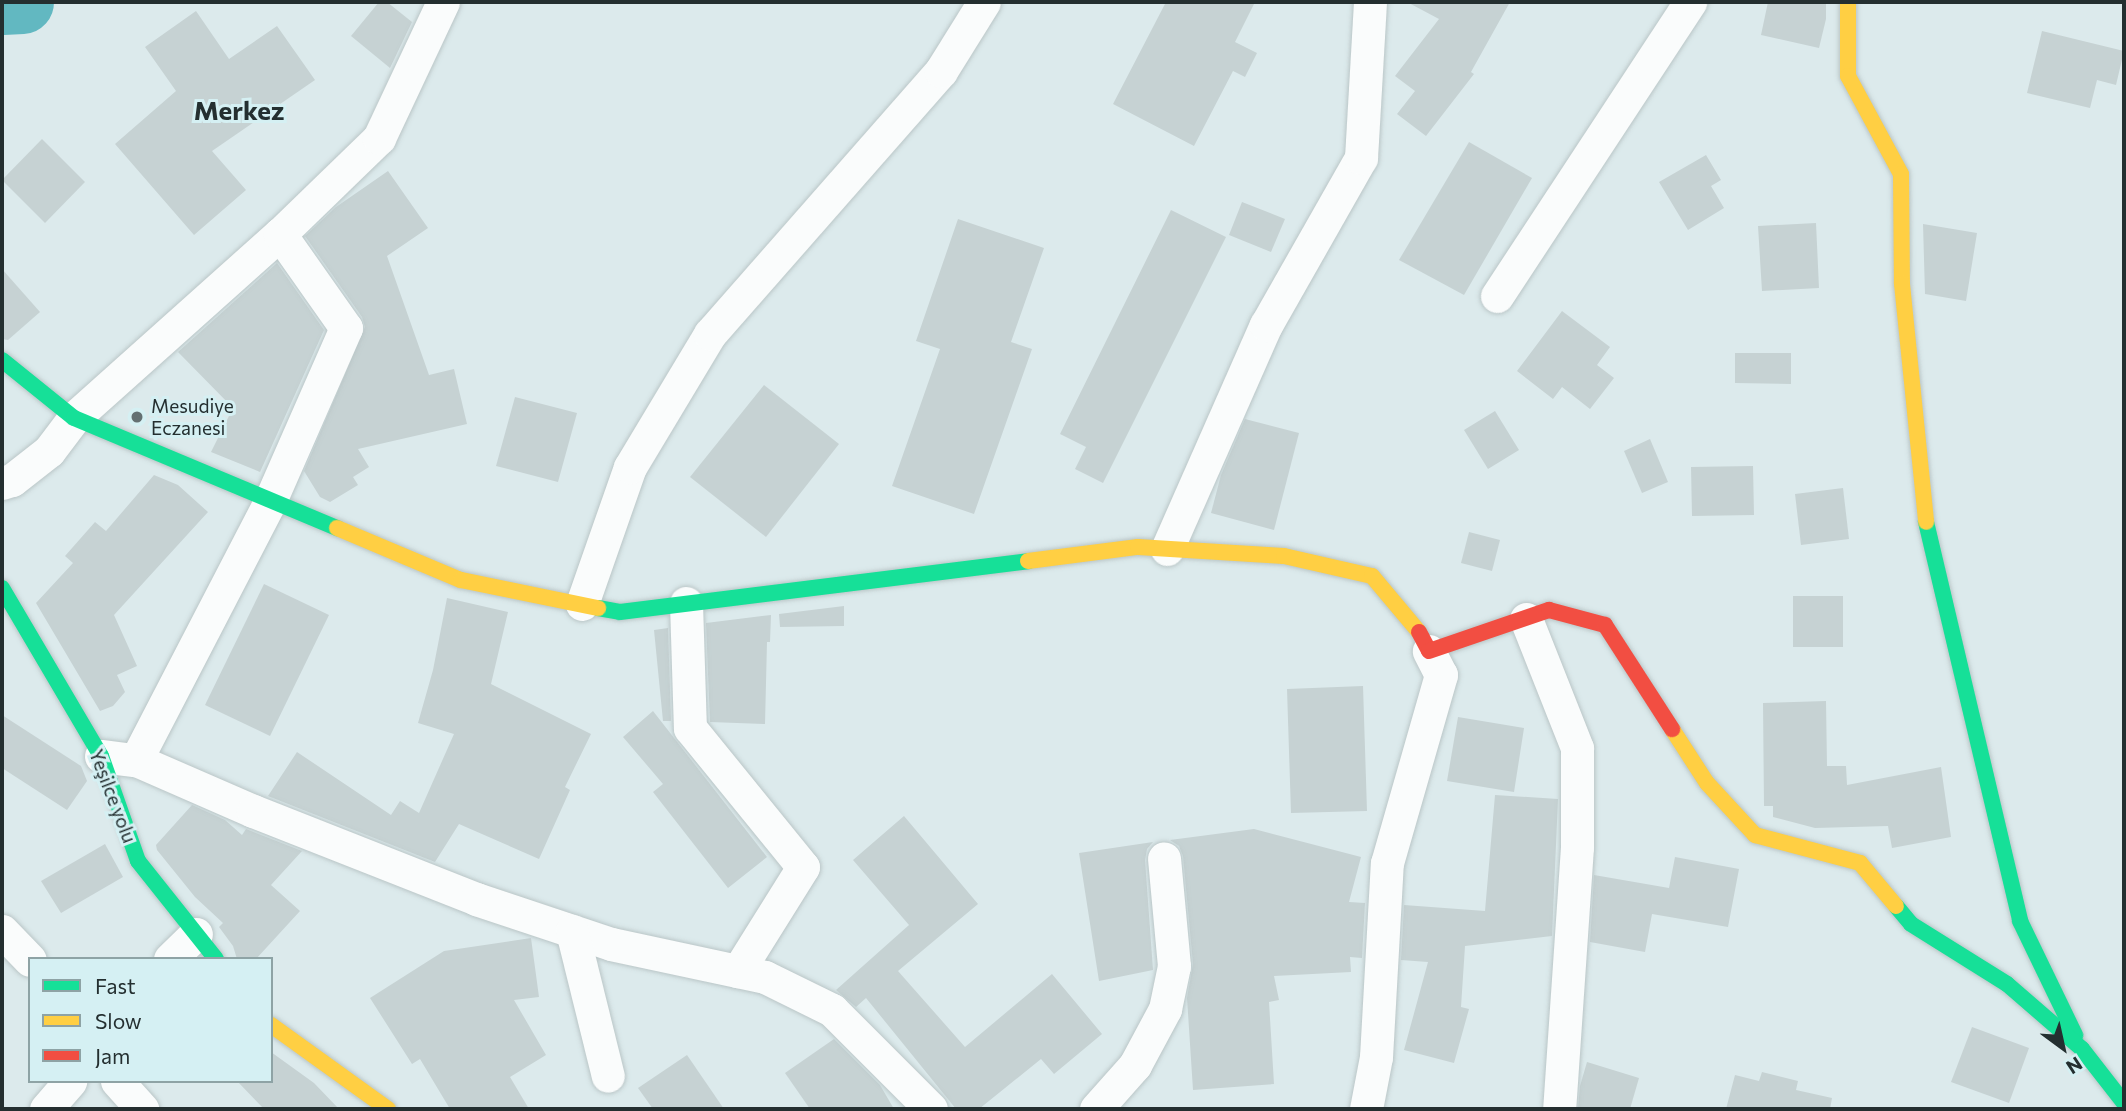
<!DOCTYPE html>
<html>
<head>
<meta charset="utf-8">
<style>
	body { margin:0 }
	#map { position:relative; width:2126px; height:1111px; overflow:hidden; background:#dceaec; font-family:Commissioner,sans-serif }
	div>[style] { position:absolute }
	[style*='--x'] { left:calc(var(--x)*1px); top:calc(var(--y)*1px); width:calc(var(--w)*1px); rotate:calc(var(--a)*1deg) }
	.river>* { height:63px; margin:-31.5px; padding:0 31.5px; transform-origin:31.5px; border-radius:31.5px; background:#62b8c1 }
	.building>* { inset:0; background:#c6d2d3 }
	.roads { filter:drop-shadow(0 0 2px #bac6c7) drop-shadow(0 0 2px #bac6c7) }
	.street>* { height:33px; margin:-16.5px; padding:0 16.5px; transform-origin:16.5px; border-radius:16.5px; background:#fafcfc }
	.fast>* { height:16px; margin:-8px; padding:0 8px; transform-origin:8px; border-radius:8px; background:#16e098 }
	.slow>* { height:16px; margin:-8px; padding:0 8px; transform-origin:8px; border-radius:8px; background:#ffcf43 }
	.jam>* { height:16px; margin:-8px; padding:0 8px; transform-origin:8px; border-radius:8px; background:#f24e42 }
	.dots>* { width:19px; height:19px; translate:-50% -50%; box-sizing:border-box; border:4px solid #d5f0f3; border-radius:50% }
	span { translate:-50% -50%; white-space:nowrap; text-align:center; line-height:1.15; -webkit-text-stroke:6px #d5f0f3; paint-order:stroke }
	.poi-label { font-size:19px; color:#242f30 }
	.left { translate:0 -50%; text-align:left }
	.street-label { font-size:19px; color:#242f30 }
	.district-label { font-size:26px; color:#242f30; font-weight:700 }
	.frame { position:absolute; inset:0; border:4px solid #242f30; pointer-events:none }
	.legend { position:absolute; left:28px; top:957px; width:245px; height:126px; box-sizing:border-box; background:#d5f0f3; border:2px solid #8ea3a5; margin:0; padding:9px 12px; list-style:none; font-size:21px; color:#242f30 }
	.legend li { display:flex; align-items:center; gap:14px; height:35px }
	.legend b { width:35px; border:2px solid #8ea3a5 }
	.north { position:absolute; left:2028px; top:1013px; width:70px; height:70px; -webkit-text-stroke:5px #d5f0f3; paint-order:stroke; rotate:147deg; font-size:19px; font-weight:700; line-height:28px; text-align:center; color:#242f30 }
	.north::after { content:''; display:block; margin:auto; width:24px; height:32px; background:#242f30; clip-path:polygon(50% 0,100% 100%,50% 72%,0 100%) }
</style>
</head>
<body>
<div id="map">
	<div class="river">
		<i style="--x:2;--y:3;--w:20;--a:-3"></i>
	</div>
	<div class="building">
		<i style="clip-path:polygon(379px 2px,387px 2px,412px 22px,390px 68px,351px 36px)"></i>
		<i style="clip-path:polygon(1166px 2px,1255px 2px,1235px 42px,1257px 53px,1245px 77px,1233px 71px,1194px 146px,1113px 104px)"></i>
		<i style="clip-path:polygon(1407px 2px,1510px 2px,1471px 72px,1474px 74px,1426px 136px,1397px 114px,1415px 91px,1395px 76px,1439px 19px)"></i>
		<i style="clip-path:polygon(1768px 2px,1826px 2px,1826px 19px,1819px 48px,1761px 35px)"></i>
		<i style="clip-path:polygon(196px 11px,229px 59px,277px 26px,315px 80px,212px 151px,246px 190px,194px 235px,115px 144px,176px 91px,145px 47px)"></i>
		<i style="clip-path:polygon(2042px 31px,2124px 51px,2116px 85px,2097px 80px,2090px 108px,2027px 93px)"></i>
		<i style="clip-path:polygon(42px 139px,85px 182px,45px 223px,2px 180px)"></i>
		<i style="clip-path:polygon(1469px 142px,1532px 178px,1464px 295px,1399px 260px)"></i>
		<i style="clip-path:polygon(1706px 155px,1721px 180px,1711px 186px,1724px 208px,1688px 230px,1659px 182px)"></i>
		<i style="clip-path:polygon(388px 171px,428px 228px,387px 256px,429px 375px,454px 369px,467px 424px,358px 449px,369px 467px,353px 477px,358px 485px,330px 502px,320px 497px,304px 471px,365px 327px,362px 317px,305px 236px,336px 207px)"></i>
		<i style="clip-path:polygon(1242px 202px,1285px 219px,1271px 252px,1229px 235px)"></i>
		<i style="clip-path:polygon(1171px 210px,1226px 237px,1103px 483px,1075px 469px,1086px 447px,1060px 434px)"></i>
		<i style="clip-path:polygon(958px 219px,1044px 248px,1011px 342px,1032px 349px,974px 514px,892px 486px,940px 349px,916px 341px)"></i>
		<i style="clip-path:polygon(1816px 223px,1819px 288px,1762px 291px,1758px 226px)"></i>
		<i style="clip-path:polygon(1923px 224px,1977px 233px,1966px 301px,1925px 294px)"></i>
		<i style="clip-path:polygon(277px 263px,324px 330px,260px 472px,211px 452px,233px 408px,178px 352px)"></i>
		<i style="clip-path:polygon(2px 269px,40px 312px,8px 340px,2px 339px)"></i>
		<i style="clip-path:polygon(1562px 311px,1610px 347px,1597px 365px,1614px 378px,1590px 409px,1562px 387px,1553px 399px,1517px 371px)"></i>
		<i style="clip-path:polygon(1735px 353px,1791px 353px,1791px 384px,1735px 383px)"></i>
		<i style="clip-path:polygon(764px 385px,839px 444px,766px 537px,690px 477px)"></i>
		<i style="clip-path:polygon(515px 397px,577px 413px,558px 482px,496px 466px)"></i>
		<i style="clip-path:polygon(1495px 411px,1519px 450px,1488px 469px,1464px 430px)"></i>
		<i style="clip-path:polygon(1245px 419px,1299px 433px,1274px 530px,1211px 513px,1221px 475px)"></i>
		<i style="clip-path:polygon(1650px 439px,1668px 482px,1642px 493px,1624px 451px)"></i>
		<i style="clip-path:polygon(1753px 466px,1754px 515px,1692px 516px,1691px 467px)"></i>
		<i style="clip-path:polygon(154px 475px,178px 485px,208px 512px,114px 615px,137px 666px,117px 675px,125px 692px,113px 706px,100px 711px,36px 603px,73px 563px,65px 556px,95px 522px,106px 531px)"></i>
		<i style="clip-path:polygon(1843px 488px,1849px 539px,1801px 545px,1795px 494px)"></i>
		<i style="clip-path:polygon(1469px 532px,1500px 540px,1492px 571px,1461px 563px)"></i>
		<i style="clip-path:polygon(264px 584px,329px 615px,270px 736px,205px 705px)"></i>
		<i style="clip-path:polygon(1793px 596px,1843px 596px,1843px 647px,1793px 647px)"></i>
		<i style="clip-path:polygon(447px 598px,508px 612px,491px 684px,591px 734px,565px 787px,570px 790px,539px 859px,459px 824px,435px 862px,268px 796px,297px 752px,391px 815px,400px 801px,419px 813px,454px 734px,418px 723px,433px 670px)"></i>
		<i style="clip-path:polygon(844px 606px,844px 626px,780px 627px,779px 614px)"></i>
		<i style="clip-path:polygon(771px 615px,770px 642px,767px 642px,765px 724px,710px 722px,706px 623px)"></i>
		<i style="clip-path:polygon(668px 628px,671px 721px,663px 721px,654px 630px)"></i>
		<i style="clip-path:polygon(1363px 686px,1367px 811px,1291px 813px,1287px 689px)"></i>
		<i style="clip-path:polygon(1826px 701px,1827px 766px,1846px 766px,1847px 785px,1941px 767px,1951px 837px,1892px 848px,1888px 826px,1815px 828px,1773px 817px,1773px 806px,1764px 806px,1763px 703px)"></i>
		<i style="clip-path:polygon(653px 711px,767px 857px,728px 888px,653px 792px,663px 784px,623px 737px)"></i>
		<i style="clip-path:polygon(2px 715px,81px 766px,87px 781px,67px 810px,2px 768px)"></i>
		<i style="clip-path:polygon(1458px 717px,1524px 728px,1514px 792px,1447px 781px)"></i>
		<i style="clip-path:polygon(1495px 795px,1558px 799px,1552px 936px,1465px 946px,1461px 1007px,1469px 1009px,1454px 1063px,1404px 1050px,1428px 962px,1401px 960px,1404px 905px,1485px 911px)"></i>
		<i style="clip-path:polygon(192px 805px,225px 820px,242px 835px,246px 829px,302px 851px,271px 885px,300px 911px,256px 959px,237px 959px,233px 946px,219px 927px,223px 923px,195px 897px,157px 850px,156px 845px)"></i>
		<i style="clip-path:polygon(904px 816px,978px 904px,898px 971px,965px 1047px,1052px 974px,1102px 1034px,1054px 1074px,1041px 1059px,979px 1109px,956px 1109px,866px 998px,856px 1007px,836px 990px,909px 925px,853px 860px)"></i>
		<i style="clip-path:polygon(1254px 829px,1361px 857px,1349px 902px,1365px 903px,1362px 958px,1350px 957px,1351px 972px,1274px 976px,1279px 1000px,1269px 1002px,1274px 1084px,1193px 1090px,1187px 998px,1193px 964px,1183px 856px,1179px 846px,1170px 840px)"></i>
		<i style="clip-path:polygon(1153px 842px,1147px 849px,1145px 860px,1153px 970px,1099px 981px,1079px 853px)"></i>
		<i style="clip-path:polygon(105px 844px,123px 877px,61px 913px,41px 881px)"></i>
		<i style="clip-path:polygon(1675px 857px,1739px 869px,1728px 927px,1652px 914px,1645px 952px,1590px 942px,1594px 875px,1669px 888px)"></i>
		<i style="clip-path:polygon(531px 938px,539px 997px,514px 1000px,546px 1055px,510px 1077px,529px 1109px,450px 1109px,420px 1059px,412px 1064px,370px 998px,444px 951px)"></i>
		<i style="clip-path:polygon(1972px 1027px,2029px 1048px,2009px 1103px,1951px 1082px)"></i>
		<i style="clip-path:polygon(834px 1039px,880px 1085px,894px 1109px,810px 1109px,785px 1073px)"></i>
		<i style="clip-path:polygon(271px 1052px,314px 1083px,339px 1109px,264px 1109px,237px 1081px,271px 1081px)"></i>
		<i style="clip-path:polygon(687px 1055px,724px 1109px,653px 1109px,638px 1088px)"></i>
		<i style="clip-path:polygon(1587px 1062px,1639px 1078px,1630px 1109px,1578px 1109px,1580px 1086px)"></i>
		<i style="clip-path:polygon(1762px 1072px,1798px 1081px,1796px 1090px,1832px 1098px,1830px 1109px,1726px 1109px,1735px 1075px,1759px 1081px)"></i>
	</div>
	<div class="roads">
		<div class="street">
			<i style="--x:1497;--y:296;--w:352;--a:-56.7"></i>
			<i style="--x:2;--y:483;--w:10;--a:-17"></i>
			<i style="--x:12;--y:480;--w:47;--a:-38.1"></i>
			<i style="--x:49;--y:451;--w:41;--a:-52.9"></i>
			<i style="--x:74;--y:418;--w:276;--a:-41.8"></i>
			<i style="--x:280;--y:234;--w:138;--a:-44.1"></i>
			<i style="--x:379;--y:138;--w:150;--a:-64.8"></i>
			<i style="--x:1167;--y:549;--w:245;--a:-66.2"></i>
			<i style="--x:1266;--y:325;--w:192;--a:-60.4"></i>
			<i style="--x:1361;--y:158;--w:156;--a:-86.7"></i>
			<i style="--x:686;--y:603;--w:125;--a:88.2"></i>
			<i style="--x:690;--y:728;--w:179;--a:50.9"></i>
			<i style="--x:803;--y:867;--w:123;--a:122"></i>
			<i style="--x:582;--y:604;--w:145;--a:-70.7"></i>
			<i style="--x:630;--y:467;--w:155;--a:-59"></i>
			<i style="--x:710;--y:334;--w:350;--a:-48.7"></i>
			<i style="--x:941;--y:71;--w:81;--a:-58.1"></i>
			<i style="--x:1526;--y:619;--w:139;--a:68.4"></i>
			<i style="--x:1577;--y:748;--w:99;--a:90"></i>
			<i style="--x:1577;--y:847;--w:263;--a:93.9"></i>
			<i style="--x:101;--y:756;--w:35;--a:7"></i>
			<i style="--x:136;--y:760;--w:128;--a:23.6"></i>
			<i style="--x:253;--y:811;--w:240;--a:21.5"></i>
			<i style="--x:476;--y:899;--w:142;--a:18.4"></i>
			<i style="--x:611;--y:944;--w:157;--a:12.1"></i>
			<i style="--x:765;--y:977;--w:75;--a:26.2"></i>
			<i style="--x:832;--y:1010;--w:140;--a:45"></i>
			<i style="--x:136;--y:760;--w:292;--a:-62.6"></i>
			<i style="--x:270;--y:501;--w:189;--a:-66.3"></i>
			<i style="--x:346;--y:328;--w:115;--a:-125.1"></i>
			<i style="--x:2;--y:931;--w:40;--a:46"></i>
			<i style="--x:572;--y:931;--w:149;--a:76.1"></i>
			<i style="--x:170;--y:959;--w:36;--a:-44"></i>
			<i style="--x:117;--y:1081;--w:38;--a:48"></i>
			<i style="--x:46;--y:1109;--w:37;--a:-49"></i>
			<i style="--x:1096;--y:1109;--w:59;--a:-48.4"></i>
			<i style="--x:1135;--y:1065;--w:64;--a:-61.8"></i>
			<i style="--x:1165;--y:1009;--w:44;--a:-78.2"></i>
			<i style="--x:1174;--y:966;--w:108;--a:-95.3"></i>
			<i style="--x:1366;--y:1109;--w:53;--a:-79.1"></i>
			<i style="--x:1376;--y:1057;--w:194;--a:-86.8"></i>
			<i style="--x:1387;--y:863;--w:196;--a:-74"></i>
			<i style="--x:1441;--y:675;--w:27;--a:-117"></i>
		</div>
		<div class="fast">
			<i style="--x:2;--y:360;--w:92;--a:38.9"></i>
			<i style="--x:74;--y:418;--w:285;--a:22.7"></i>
			<i style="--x:1926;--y:522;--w:410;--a:76.7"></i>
			<i style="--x:2020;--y:921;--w:127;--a:64.2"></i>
			<i style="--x:2;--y:588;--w:195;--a:59.5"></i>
			<i style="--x:101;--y:756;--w:111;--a:70.6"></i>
			<i style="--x:138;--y:861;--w:125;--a:51.5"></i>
			<i style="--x:598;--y:608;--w:22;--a:10"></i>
			<i style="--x:620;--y:612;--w:411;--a:-7.1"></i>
			<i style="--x:1896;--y:906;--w:23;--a:50"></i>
			<i style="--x:1911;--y:924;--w:113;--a:32"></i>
			<i style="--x:2007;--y:984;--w:99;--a:40.9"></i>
			<i style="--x:2082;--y:1049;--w:68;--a:52.1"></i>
		</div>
		<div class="slow">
			<i style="--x:1848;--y:2;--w:74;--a:90"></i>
			<i style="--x:1848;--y:76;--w:111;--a:61.6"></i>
			<i style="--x:1901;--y:174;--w:110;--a:89.5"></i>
			<i style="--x:1902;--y:284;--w:239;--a:84.2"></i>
			<i style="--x:337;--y:528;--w:134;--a:22.8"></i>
			<i style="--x:461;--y:580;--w:140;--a:11.6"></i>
			<i style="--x:1028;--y:561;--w:111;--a:-7.3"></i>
			<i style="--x:1138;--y:547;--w:146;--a:3.5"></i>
			<i style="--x:1284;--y:556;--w:90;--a:12.8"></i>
			<i style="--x:1372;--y:576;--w:73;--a:50"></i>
			<i style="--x:1672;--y:729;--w:64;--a:57.1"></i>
			<i style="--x:1707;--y:783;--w:71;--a:47.3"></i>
			<i style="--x:1755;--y:835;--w:109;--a:14.9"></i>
			<i style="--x:1860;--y:863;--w:56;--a:50.1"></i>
			<i style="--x:271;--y:1025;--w:144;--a:35.7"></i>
		</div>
		<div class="jam">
			<i style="--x:1419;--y:632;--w:21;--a:62"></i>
			<i style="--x:1429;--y:651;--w:127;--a:-18.9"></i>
			<i style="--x:1549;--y:610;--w:58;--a:15"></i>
			<i style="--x:1605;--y:625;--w:124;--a:57.2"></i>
		</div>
	</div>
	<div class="dots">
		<i style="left:137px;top:417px;background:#647072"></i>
	</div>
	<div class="poi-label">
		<span class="left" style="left:151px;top:417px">Mesudiye<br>Eczanesi</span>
	</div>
	<div class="street-label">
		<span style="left:113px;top:796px;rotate:69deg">Yeşilce yolu</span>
	</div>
	<div class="district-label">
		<span style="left:239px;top:110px">Merkez</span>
	</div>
	<div class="frame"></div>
	<ul class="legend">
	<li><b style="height:9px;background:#16e098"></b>Fast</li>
	<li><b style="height:9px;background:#ffcf43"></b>Slow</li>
	<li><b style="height:9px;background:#f24e42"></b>Jam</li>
	</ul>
	<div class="north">N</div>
</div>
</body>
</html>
